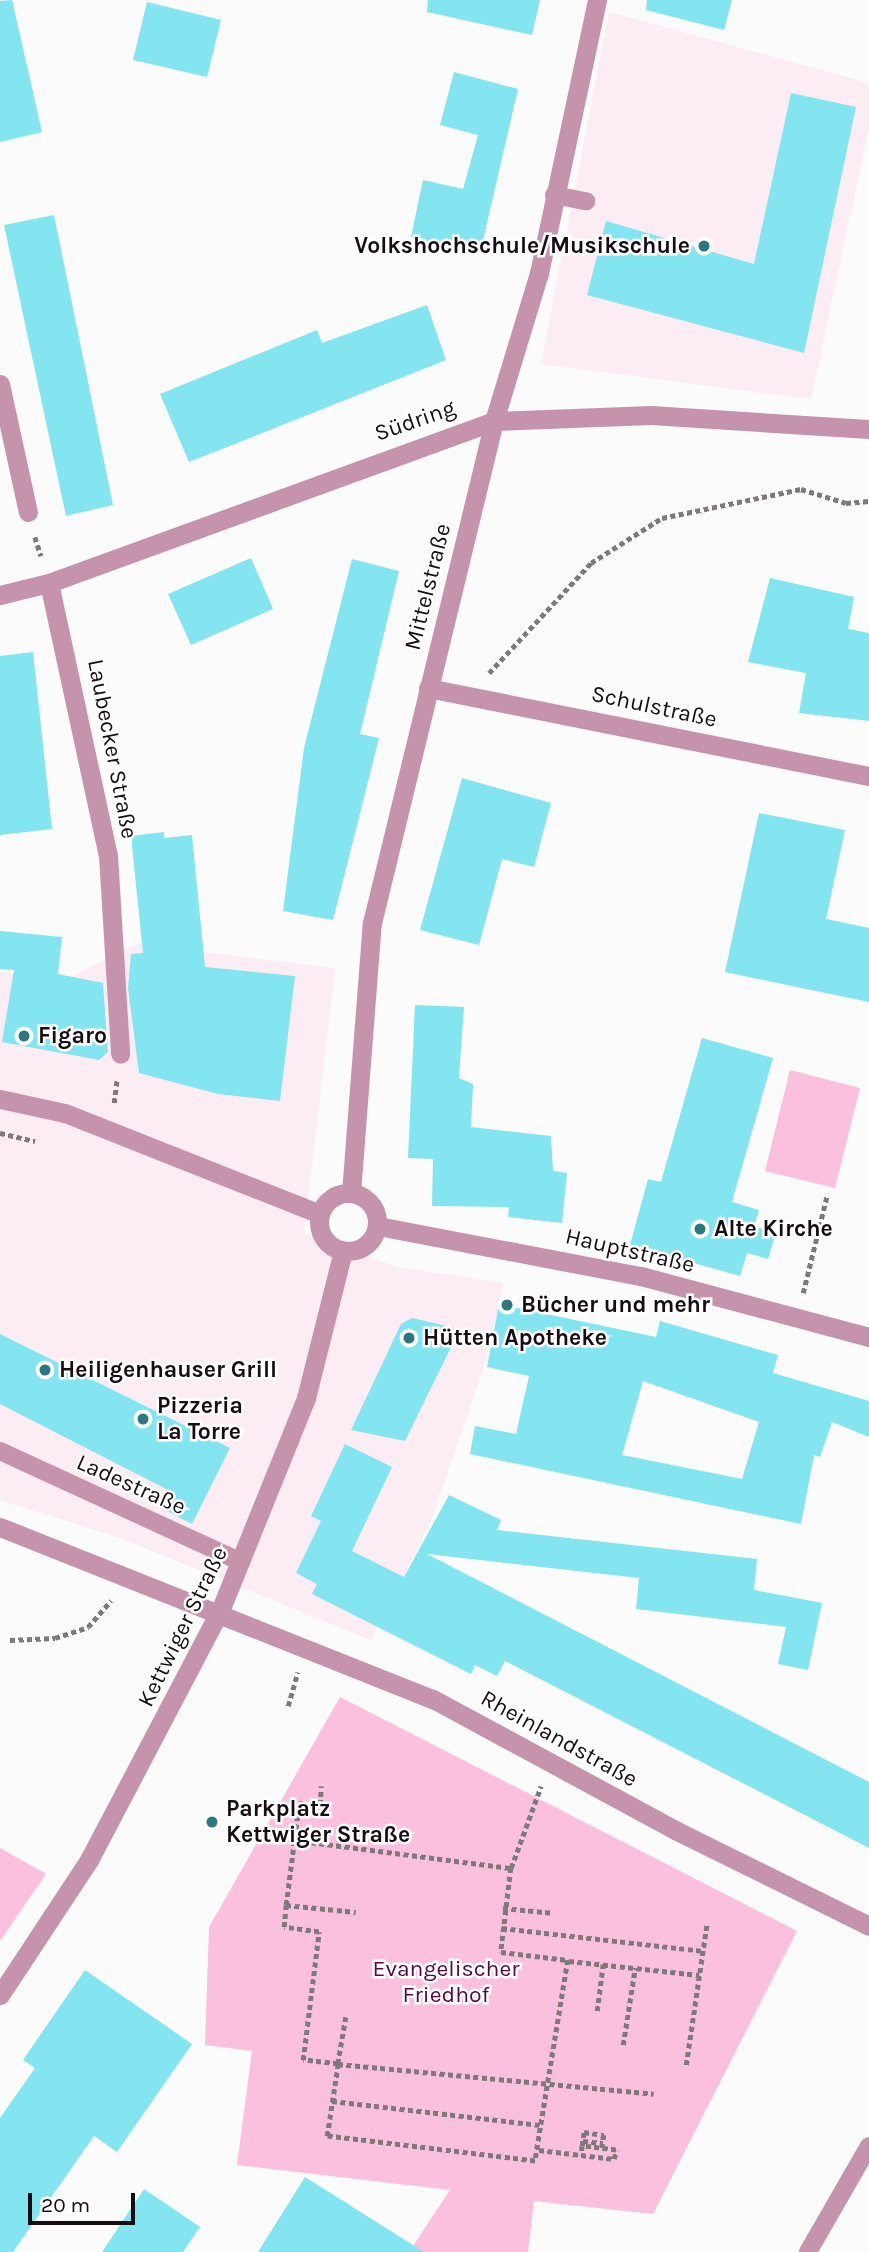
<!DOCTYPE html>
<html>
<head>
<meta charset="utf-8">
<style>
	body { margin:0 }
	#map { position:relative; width:869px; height:2252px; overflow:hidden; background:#fbfbfb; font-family:Karla,sans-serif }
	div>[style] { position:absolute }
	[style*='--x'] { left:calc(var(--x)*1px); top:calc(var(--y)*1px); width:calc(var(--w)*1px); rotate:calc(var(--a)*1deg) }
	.built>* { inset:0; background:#fcecf4 }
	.green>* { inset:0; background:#fac0dd }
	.building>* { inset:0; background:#83e5f0 }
	.path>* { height:4.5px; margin-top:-2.25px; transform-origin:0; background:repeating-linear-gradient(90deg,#7f797c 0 5px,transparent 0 8.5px) }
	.service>* { height:18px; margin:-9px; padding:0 9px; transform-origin:9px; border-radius:9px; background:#c593ac }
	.pedestrian>* { height:19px; margin:-9.5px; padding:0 9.5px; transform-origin:9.5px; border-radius:9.5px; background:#c593ac }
	.minor>* { height:19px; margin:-9.5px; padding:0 9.5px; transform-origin:9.5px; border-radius:9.5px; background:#c593ac }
	.tertiary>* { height:19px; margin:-9.5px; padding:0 9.5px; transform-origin:9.5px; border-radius:9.5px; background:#c593ac }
	.tertiary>.ring { margin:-9.5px; padding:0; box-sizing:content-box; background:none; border:19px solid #c593ac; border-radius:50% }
	.dots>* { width:19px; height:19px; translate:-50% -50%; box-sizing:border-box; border:4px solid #fff; border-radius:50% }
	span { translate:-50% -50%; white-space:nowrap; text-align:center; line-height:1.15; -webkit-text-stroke:5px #fff; paint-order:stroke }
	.poi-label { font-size:23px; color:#160c11; font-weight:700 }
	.right { translate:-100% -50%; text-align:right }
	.left { translate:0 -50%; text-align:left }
	.street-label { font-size:23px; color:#160c11 }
	.park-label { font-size:23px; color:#58073d }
	.scale { position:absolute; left:28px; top:2193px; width:107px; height:32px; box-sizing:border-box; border:4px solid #160c11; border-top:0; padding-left:9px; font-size:21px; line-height:24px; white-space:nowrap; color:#160c11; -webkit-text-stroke:5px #fff; paint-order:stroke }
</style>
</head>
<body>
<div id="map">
	<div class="built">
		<i style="clip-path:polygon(609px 12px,869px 83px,869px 127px,811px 399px,541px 364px)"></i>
		<i style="clip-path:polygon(136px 944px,335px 968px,304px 1233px,397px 1267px,504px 1283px,485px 1363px,431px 1521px,371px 1640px,120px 1538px,0 1500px,0 972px,63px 981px)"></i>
	</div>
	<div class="green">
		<i style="clip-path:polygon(790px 1070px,860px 1088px,835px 1188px,765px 1171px)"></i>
		<i style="clip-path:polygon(340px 1697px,797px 1931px,653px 2214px,534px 2201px,528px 2252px,409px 2252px,450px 2190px,237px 2165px,252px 2051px,205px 2045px,209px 1927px)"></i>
		<i style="clip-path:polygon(0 1848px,46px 1874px,0 1941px)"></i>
	</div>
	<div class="building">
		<i style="clip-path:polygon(12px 0,42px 132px,0 142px,0 1px)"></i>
		<i style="clip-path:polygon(428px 0,540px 0,532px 35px,427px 12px)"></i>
		<i style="clip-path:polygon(647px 0,732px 0,724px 30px,646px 10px)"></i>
		<i style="clip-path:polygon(147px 2px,221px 20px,207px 77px,133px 60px)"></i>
		<i style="clip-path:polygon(454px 72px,518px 89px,480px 253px,411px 237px,423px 180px,463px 189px,478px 135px,440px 125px)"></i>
		<i style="clip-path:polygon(791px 93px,856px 107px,804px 353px,587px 295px,606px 221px,754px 264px)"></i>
		<i style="clip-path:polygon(54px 215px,113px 505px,66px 516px,4px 225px)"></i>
		<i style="clip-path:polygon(427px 305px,446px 360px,189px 462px,160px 394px,317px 330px,322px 343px)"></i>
		<i style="clip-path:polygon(251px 558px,273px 609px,191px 645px,168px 594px)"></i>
		<i style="clip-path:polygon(352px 559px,399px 571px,360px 734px,379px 738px,333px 920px,283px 911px,304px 748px)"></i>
		<i style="clip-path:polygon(770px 578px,854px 597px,848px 629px,869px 633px,869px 721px,799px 713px,806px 673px,748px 662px)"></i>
		<i style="clip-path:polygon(33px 652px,52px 829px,0 835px,0 656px)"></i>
		<i style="clip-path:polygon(462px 778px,551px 803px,534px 867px,502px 859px,479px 945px,420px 930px)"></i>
		<i style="clip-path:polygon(759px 813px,845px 830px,826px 919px,869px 928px,869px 1002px,725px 972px)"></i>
		<i style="clip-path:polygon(164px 832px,164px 838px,192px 835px,205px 967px,295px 976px,280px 1101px,218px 1094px,139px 1073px,128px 988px,131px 954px,143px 953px,131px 836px)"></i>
		<i style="clip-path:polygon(0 931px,62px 937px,58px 974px,103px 983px,108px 1052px,99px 1060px,2px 1042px,14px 970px,0 969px)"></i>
		<i style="clip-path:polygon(415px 1005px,464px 1007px,459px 1078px,473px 1084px,471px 1127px,551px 1136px,553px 1171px,567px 1173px,562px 1223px,508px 1217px,509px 1207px,432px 1206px,433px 1159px,408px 1158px)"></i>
		<i style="clip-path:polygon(702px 1038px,773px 1058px,732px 1202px,759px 1210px,754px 1226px,776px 1232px,768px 1259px,747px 1253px,740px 1276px,630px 1245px,648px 1179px,661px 1182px)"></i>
		<i style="clip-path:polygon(evenodd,499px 1304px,656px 1337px,660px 1321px,778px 1355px,773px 1373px,869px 1401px,869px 1437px,832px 1422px,820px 1457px,814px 1455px,801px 1524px,470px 1454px,475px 1426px,516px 1434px,529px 1376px,487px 1367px,499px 1304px,643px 1381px,759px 1422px,742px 1479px,622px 1455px,643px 1381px)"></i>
		<i style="clip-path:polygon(412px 1318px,460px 1329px,405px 1441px,351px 1430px,401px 1324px)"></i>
		<i style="clip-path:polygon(0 1334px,230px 1448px,192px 1524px,165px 1510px,174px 1493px,0 1404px)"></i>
		<i style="clip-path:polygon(345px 1444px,392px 1467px,352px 1551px,404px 1577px,449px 1495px,501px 1520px,497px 1530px,757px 1559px,754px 1590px,822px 1603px,808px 1670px,778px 1664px,786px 1627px,636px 1609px,639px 1578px,427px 1554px,869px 1782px,869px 1848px,505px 1661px,497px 1676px,475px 1665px,471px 1674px,312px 1594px,317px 1584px,296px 1573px,321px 1521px,311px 1516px)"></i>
		<i style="clip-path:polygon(85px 1970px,192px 2044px,117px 2152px,94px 2136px,13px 2252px,0 2252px,0 2118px,35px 2068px,23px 2060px)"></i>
		<i style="clip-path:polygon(305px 2177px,424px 2252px,258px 2252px)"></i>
		<i style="clip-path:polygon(144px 2189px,200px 2227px,183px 2252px,102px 2252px)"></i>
	</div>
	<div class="path">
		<i style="--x:35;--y:537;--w:20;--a:72"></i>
		<i style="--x:489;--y:673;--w:150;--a:-47.2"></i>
		<i style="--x:591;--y:563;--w:84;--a:-32.4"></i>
		<i style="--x:662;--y:518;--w:142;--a:-11.8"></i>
		<i style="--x:801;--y:489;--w:47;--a:17.3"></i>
		<i style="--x:846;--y:503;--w:23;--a:-5"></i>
		<i style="--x:114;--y:1103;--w:23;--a:-83"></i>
		<i style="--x:0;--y:1133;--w:36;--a:13"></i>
		<i style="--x:803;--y:1293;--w:101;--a:-76.2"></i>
		<i style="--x:10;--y:1640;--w:45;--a:-2.5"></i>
		<i style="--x:55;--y:1638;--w:35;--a:-18"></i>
		<i style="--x:88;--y:1627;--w:35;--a:-49"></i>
		<i style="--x:288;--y:1706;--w:35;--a:-74"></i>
		<i style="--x:294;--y:1840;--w:219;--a:7.4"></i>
		<i style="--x:511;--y:1868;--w:85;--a:96.8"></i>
		<i style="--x:501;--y:1952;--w:67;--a:6.8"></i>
		<i style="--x:568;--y:1960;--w:204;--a:99.3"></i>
		<i style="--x:535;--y:2161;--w:209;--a:-173.1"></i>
		<i style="--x:327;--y:2136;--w:73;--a:-81.3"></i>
		<i style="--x:338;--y:2064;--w:35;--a:-173"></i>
		<i style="--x:303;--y:2060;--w:129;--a:-82.9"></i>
		<i style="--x:319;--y:1932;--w:35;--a:-172"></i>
		<i style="--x:284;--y:1927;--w:22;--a:-85"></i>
		<i style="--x:286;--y:1905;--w:103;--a:-82.7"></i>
		<i style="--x:299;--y:1803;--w:21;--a:5"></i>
		<i style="--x:320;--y:1805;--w:19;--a:-87"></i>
		<i style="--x:511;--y:1868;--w:87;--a:-69.9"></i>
		<i style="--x:286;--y:1905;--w:70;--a:5.7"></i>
		<i style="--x:503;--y:1908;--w:51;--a:5.6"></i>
		<i style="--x:502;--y:1928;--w:202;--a:6.5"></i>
		<i style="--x:569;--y:1961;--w:131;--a:6.1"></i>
		<i style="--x:597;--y:2011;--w:47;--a:-82.7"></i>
		<i style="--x:346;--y:2017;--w:48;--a:99.7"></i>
		<i style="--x:338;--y:2064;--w:317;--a:5.4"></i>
		<i style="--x:623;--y:2045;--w:78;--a:-81.1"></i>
		<i style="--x:686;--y:2065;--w:144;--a:-81.6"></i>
		<i style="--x:332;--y:2101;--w:210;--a:6.6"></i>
		<i style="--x:583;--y:2141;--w:20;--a:6"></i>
		<i style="--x:582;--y:2146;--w:14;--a:-82"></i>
		<i style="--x:584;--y:2132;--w:20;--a:9"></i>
		<i style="--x:604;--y:2135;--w:13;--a:99"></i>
		<i style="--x:539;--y:2150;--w:76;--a:6.8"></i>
		<i style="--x:614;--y:2159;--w:9;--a:-77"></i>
		<i style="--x:616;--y:2150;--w:34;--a:-173"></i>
		<i style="--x:582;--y:2146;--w:9;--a:90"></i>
	</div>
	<div class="service">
		<i style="--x:554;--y:195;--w:33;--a:11"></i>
		<i style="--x:0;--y:1451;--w:265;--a:24.7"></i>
		<i style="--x:808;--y:2252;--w:122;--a:-60.1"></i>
	</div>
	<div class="pedestrian">
		<i style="--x:49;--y:583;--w:278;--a:77.8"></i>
		<i style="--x:108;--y:855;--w:199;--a:86.5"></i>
	</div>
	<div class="minor">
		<i style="--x:0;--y:384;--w:131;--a:77.7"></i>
		<i style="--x:494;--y:421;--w:155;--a:-73.1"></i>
		<i style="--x:539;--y:273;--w:279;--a:-78"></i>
		<i style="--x:428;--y:688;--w:450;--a:11.3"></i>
		<i style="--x:0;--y:1099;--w:66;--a:12.2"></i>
		<i style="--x:65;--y:1113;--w:274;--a:21.6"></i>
		<i style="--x:378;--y:1226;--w:268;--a:10.8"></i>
		<i style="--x:641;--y:1276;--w:236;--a:15"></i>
		<i style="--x:0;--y:1995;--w:162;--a:-56.6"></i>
		<i style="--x:89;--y:1860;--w:281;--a:-62.3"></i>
	</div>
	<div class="tertiary">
		<i style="--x:0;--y:595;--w:50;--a:-13.8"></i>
		<i style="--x:49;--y:583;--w:474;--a:-20"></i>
		<i style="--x:494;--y:421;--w:157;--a:-2.2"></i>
		<i style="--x:651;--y:415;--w:218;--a:3.7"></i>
		<i style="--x:351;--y:1193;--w:271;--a:-85.6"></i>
		<i style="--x:372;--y:923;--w:517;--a:-76.34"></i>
		<i class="ring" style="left:319px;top:1193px;width:39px;height:39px"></i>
		<i style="--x:0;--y:1527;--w:466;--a:21.7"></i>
		<i style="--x:433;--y:1699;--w:275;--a:28.4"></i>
		<i style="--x:675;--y:1830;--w:216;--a:26.3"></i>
		<i style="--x:220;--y:1611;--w:230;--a:-68"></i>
		<i style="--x:306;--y:1398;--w:152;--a:-75.9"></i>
	</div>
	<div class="dots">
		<i style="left:704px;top:246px;background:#2f777f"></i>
		<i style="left:24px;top:1036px;background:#2f777f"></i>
		<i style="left:700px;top:1229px;background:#2f777f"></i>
		<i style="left:507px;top:1305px;background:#2f777f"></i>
		<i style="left:409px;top:1338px;background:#2f777f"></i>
		<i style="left:45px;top:1370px;background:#2f777f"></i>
		<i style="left:143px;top:1419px;background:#2f777f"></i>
		<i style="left:212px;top:1822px;background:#2f777f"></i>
	</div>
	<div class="poi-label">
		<span class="right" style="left:690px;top:246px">Volkshochschule/Musikschule</span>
		<span class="left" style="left:38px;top:1036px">Figaro</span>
		<span class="left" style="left:714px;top:1229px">Alte Kirche</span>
		<span class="left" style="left:521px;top:1305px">Bücher und mehr</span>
		<span class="left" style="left:423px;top:1338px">Hütten Apotheke</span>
		<span class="left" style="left:59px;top:1370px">Heiligenhauser Grill</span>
		<span class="left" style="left:157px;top:1419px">Pizzeria<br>La Torre</span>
		<span class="left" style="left:226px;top:1822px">Parkplatz<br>Kettwiger Straße</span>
	</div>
	<div class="street-label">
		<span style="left:415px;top:421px;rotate:-19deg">Südring</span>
		<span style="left:428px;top:587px;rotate:-76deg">Mittelstraße</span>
		<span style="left:654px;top:707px;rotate:12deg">Schulstraße</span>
		<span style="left:112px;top:749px;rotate:79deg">Laubecker Straße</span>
		<span style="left:630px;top:1251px;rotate:13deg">Hauptstraße</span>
		<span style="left:131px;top:1485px;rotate:24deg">Ladestraße</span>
		<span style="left:183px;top:1627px;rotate:-64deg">Kettwiger Straße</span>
		<span style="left:559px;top:1739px;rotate:29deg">Rheinlandstraße</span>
	</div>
	<div class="park-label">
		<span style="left:446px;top:1982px">Evangelischer<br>Friedhof</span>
	</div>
	<div class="scale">20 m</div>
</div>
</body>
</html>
